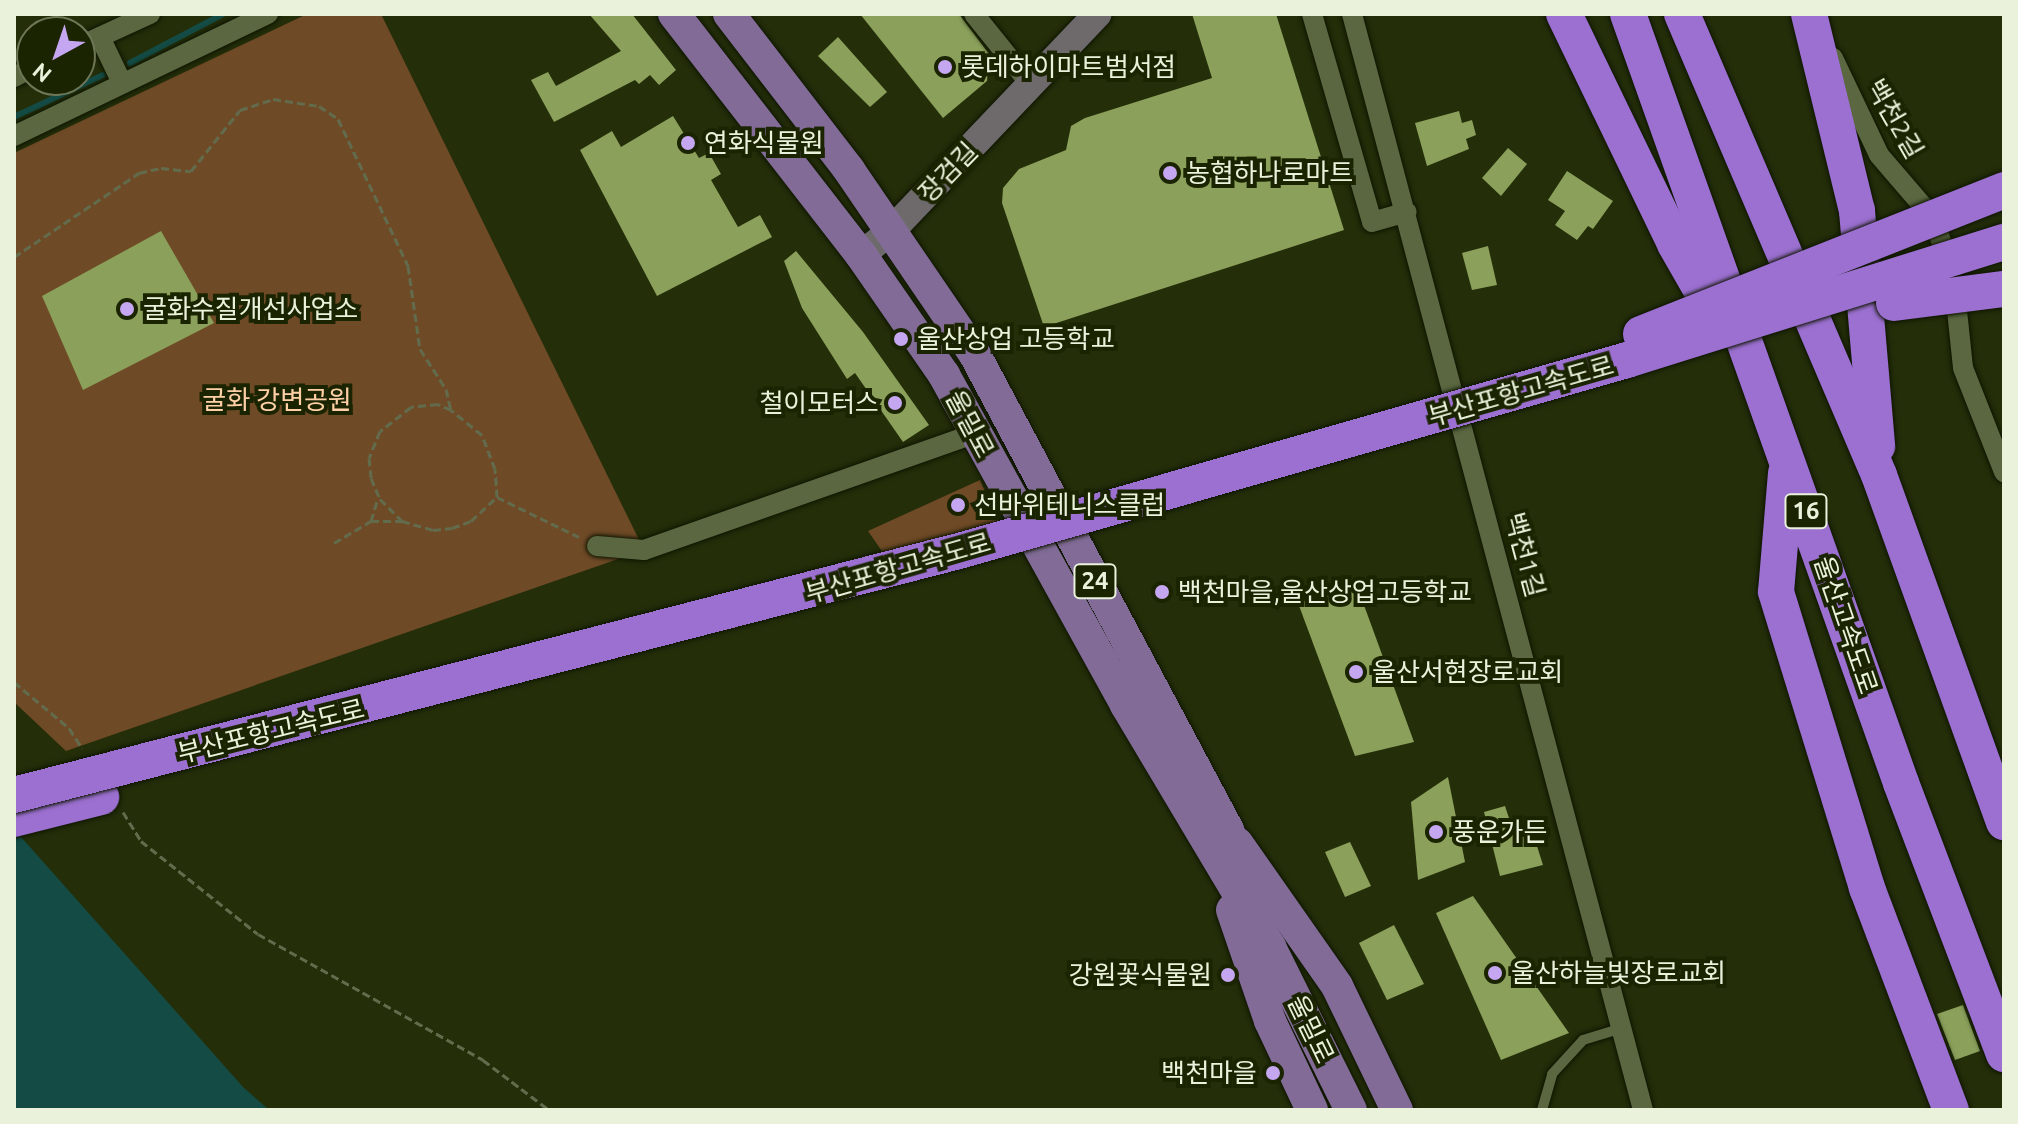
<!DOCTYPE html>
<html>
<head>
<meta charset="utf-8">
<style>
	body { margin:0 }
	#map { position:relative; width:2018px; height:1124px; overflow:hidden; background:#242e09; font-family:Ubuntu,"Noto Sans KR",sans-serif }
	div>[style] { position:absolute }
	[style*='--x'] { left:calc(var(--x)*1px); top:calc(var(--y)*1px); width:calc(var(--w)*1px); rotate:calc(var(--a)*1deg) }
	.green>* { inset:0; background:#6f4a26 }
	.water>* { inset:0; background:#144c45 }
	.stream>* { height:6px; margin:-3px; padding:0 3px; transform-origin:3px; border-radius:3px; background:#144c45 }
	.building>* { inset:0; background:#8aa05b }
	.path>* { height:3px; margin-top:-1.5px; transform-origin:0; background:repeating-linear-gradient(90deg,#626b4b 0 8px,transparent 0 12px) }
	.roads { filter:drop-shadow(0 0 2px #0e1500) drop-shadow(0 0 2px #0e1500) }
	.lane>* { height:10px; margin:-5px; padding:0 5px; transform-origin:5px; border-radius:5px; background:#5a6740 }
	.street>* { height:20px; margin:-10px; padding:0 10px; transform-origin:10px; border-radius:10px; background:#5a6740 }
	.secondary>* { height:28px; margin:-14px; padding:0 14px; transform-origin:14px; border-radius:14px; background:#6e6a6c }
	.primary>* { height:32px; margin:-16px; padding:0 16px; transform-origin:16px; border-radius:16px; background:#826c97 }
	.highway>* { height:36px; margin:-18px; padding:0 18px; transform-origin:18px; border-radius:18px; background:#9c70d1 }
	.bridges { filter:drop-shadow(0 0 2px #0e1500) drop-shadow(0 0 2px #0e1500) }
	.highway-bridge>* { height:36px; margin:-18px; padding:0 18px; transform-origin:18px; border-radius:18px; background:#9c70d1 }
	.dots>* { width:22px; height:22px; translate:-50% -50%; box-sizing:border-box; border:4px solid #1b2400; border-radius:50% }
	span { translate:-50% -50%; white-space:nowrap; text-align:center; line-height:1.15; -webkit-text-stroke:8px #1b2400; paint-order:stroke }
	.shield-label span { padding:2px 6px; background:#1b2400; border:2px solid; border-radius:6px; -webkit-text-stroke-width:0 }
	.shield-label { font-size:24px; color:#eaf2dc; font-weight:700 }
	.poi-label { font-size:26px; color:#eaf2dc }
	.left { translate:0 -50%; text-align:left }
	.right { translate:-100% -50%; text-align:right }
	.street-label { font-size:26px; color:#eaf2dc }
	.park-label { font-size:26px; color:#ffd0a6 }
	.frame { position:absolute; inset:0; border:16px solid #eaf2dc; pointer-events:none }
	.north { position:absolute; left:16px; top:16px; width:80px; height:80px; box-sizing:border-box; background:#1b2400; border:2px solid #6e7658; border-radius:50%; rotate:220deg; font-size:22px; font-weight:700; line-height:32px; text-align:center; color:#eaf2dc }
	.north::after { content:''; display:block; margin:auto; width:28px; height:36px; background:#c5a6f0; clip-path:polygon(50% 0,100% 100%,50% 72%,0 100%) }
</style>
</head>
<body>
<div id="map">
	<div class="green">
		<i style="clip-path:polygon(307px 14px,381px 14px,644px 550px,66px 751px,14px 702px,14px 153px)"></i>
		<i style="clip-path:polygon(980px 480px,1002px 530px,886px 557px,868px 531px)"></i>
	</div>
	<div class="water">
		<i style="clip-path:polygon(14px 829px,243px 1087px,269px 1110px,14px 1110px)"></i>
	</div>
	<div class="stream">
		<i style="--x:130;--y:63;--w:105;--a:-27.8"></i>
		<i style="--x:14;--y:117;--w:98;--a:-25.3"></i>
	</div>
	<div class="building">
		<i style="clip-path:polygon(589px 14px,632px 14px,676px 70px,659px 85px,650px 75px,639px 84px,635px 80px,554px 122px,531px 80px,548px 72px,556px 86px,621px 51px)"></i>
		<i style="clip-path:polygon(860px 14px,959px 14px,989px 54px,987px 81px,943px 118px)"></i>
		<i style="clip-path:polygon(1192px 14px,1276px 14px,1344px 230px,1044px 327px,1002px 203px,1003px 188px,1019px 169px,1066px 150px,1071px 126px,1085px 118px,1212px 78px)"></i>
		<i style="clip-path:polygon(838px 37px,887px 92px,870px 107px,818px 56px)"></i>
		<i style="clip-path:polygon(1459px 111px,1462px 123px,1472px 120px,1476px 135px,1466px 139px,1469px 149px,1427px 166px,1415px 123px)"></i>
		<i style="clip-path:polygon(673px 116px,699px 158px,709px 153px,721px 174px,711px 180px,738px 227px,760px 215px,772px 237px,657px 296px,580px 150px,612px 131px,621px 147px)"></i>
		<i style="clip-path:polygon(1508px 148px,1527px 164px,1501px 196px,1482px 178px)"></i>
		<i style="clip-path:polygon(1567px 171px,1613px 201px,1593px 229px,1588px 226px,1577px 240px,1555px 225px,1565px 211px,1548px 200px)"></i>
		<i style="clip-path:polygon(161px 231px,214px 323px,83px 390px,42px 296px)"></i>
		<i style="clip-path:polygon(1488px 246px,1497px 285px,1472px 290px,1462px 253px)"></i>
		<i style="clip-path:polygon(796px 251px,863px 332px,929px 425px,903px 442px,855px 373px,847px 379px,802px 308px,784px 261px)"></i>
		<i style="clip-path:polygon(1357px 586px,1414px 742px,1355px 756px,1298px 603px)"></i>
		<i style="clip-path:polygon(1448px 777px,1465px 862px,1418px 880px,1411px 802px)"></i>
		<i style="clip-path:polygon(1505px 806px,1514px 833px,1531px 827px,1543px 865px,1500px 876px,1484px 812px)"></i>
		<i style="clip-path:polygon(1350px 842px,1371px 886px,1345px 897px,1325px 852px)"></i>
		<i style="clip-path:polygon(1473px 896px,1569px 1033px,1501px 1060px,1436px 913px)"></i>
		<i style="clip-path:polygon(1394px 925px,1424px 984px,1387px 1000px,1359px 943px)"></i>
		<i style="clip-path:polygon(1963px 1005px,1980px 1051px,1955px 1060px,1937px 1014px)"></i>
	</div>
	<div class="path">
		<i style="--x:14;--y:257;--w:151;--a:-33.9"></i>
		<i style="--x:139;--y:173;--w:23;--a:-13"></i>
		<i style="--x:161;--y:168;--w:30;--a:6"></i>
		<i style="--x:191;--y:171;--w:78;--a:-51.2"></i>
		<i style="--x:240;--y:110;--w:35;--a:-18"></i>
		<i style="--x:273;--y:99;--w:47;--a:8.7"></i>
		<i style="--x:319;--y:106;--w:23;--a:34"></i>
		<i style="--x:338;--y:119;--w:163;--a:64.5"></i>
		<i style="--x:408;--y:266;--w:84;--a:81.8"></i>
		<i style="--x:420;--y:349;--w:48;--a:57"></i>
		<i style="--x:446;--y:389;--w:22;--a:77"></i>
		<i style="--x:497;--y:497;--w:28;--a:-94"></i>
		<i style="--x:495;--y:469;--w:36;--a:-111"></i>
		<i style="--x:482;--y:435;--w:40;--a:-141"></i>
		<i style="--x:451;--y:410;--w:14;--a:-155"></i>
		<i style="--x:438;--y:404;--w:27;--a:174"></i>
		<i style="--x:411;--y:407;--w:39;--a:142"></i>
		<i style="--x:380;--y:431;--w:29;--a:112"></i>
		<i style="--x:369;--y:458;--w:20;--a:84"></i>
		<i style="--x:371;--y:478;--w:23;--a:67"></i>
		<i style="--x:380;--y:499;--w:31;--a:45"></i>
		<i style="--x:402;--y:521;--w:32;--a:16"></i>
		<i style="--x:433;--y:530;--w:19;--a:-6"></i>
		<i style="--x:452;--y:528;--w:20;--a:-20"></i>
		<i style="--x:471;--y:521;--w:35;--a:-43"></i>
		<i style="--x:497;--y:497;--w:91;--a:26"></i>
		<i style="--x:371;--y:521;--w:24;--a:-73"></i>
		<i style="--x:334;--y:543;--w:43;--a:-30.7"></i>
		<i style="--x:371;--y:521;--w:31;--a:0"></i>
		<i style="--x:14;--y:682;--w:72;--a:39.9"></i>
		<i style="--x:69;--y:728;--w:24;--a:57"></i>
		<i style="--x:123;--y:812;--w:34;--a:58"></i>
		<i style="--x:141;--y:841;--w:149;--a:38.5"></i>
		<i style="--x:258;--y:934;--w:258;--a:29.2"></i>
		<i style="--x:483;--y:1060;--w:83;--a:37.1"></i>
	</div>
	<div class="roads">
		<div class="lane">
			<i style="--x:1542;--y:1110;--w:37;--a:-74"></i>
			<i style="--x:1552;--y:1074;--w:46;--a:-47.6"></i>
			<i style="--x:1583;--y:1040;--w:41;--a:-17.1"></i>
		</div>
		<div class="street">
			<i style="--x:974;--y:14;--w:91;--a:51.2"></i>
			<i style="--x:1312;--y:14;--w:216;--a:73.9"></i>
			<i style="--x:1372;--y:222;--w:36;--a:-16"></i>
			<i style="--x:1352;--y:14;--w:1134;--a:75.13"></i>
			<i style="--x:100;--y:37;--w:51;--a:64.4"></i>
			<i style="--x:80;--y:46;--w:77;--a:-24.6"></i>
			<i style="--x:1833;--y:58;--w:107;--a:64.6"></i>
			<i style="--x:1879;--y:155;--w:84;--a:49.3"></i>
			<i style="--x:1934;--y:219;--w:66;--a:72.4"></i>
			<i style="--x:1954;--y:282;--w:86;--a:84"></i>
			<i style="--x:1963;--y:368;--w:112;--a:68.5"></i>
			<i style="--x:14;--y:77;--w:20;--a:-27"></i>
			<i style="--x:14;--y:136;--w:282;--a:-25.7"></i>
			<i style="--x:597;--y:546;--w:47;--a:4.9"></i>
			<i style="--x:644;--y:550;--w:352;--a:-19.4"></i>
		</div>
		<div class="secondary">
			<i style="--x:861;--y:255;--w:40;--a:-39"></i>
			<i style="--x:892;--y:230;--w:298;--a:-46.4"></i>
		</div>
		<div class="primary">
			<i style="--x:674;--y:14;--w:305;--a:52.2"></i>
			<i style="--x:861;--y:255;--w:146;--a:55.3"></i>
			<i style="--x:944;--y:375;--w:377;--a:61.1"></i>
			<i style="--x:1126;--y:705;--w:282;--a:59.2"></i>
			<i style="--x:1270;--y:947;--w:182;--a:63.6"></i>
			<i style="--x:729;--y:14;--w:197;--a:52.4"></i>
			<i style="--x:849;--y:170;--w:222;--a:55.7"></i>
			<i style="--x:974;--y:353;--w:540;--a:61.96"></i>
			<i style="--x:1228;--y:830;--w:41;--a:70.3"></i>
			<i style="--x:1237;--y:843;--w:174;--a:55"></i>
			<i style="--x:1337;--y:986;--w:138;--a:64.2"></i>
			<i style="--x:1232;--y:910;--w:117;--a:71.1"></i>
			<i style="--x:1270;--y:1021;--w:98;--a:64.7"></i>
		</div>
		<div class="highway">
			<i style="--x:1564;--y:14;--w:255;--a:64.2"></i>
			<i style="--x:1675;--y:244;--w:95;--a:60.2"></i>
			<i style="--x:1628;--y:14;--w:816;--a:70.45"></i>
			<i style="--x:1901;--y:783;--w:290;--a:69.2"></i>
			<i style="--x:1682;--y:14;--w:501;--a:66.86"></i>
			<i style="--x:1879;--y:475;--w:369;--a:70.2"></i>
			<i style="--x:1809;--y:14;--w:203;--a:76.3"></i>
			<i style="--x:1857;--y:211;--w:236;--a:85.1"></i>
			<i style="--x:1786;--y:473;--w:119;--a:94.8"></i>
			<i style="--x:1776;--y:592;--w:310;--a:72.9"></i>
			<i style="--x:1867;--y:888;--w:237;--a:69.3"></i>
			<i style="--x:14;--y:819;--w:90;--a:-14.2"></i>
		</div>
	</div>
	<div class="bridges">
		<div class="highway-bridge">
			<i style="--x:1894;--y:303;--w:111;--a:-7.3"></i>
			<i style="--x:1641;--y:334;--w:391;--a:-21.6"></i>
			<i style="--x:14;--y:795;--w:976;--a:-14.48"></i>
			<i style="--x:959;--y:551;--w:695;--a:-15.96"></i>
			<i style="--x:1627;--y:360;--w:395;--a:-17.4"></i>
		</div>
	</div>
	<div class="dots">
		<i style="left:945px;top:67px;background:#c5a6f0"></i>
		<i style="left:688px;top:143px;background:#c5a6f0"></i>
		<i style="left:1170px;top:173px;background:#c5a6f0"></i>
		<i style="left:127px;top:309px;background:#c5a6f0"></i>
		<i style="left:901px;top:339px;background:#c5a6f0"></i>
		<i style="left:895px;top:403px;background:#c5a6f0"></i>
		<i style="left:958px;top:505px;background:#c5a6f0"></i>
		<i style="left:1162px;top:592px;background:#c5a6f0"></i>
		<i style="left:1356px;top:672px;background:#c5a6f0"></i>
		<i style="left:1436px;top:832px;background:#c5a6f0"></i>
		<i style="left:1495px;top:973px;background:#c5a6f0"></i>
		<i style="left:1228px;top:975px;background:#c5a6f0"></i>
		<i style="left:1273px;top:1073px;background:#c5a6f0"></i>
	</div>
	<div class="shield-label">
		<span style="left:1806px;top:511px">16</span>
		<span style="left:1095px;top:581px">24</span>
	</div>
	<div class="poi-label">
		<span class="left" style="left:961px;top:67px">롯데하이마트범서점</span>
		<span class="left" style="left:704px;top:143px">연화식물원</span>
		<span class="left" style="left:1186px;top:173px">농협하나로마트</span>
		<span class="left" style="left:143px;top:309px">굴화수질개선사업소</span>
		<span class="left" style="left:917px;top:339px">울산상업 고등학교</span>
		<span class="right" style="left:879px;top:403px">철이모터스</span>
		<span class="left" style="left:974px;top:505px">선바위테니스클럽</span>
		<span class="left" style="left:1178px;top:592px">백천마을,울산상업고등학교</span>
		<span class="left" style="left:1372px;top:672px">울산서현장로교회</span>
		<span class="left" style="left:1452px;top:832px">풍운가든</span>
		<span class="left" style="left:1511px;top:973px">울산하늘빛장로교회</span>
		<span class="right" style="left:1212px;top:975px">강원꽃식물원</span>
		<span class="right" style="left:1257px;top:1073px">백천마을</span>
	</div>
	<div class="street-label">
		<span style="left:1895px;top:119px;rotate:60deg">백천2길</span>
		<span style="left:948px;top:172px;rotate:-46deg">장검길</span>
		<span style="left:1521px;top:391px;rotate:-16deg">부산포항고속도로</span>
		<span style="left:970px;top:424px;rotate:62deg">울밀로</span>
		<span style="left:1525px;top:555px;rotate:75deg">백천1길</span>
		<span style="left:898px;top:568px;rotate:-16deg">부산포항고속도로</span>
		<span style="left:1846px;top:625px;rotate:71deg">울산고속도로</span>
		<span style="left:271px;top:731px;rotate:-14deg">부산포항고속도로</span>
		<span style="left:1311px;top:1029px;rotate:64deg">울밀로</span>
	</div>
	<div class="park-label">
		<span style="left:277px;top:400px">굴화 강변공원</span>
	</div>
	<div class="frame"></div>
	<div class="north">N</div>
</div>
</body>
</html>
